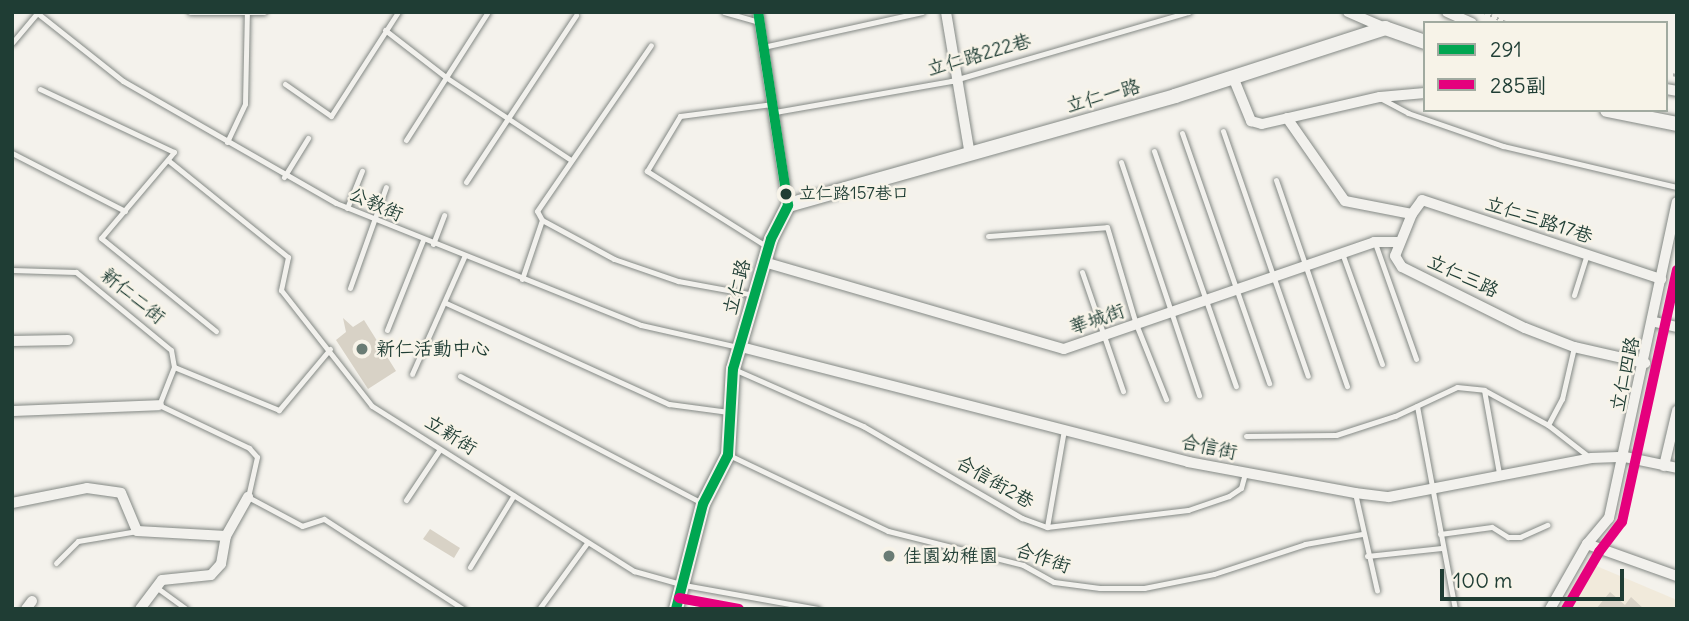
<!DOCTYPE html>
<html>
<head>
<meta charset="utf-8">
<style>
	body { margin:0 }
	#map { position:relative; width:1689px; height:621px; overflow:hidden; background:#f4f2ec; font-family:Delius,"LXGW WenKai TC",sans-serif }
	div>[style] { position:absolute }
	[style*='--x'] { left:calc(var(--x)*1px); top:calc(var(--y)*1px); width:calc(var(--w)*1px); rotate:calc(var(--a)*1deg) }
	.built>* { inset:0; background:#f1eadb }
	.building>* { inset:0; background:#d8d2c6 }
	.path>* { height:2.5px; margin-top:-1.25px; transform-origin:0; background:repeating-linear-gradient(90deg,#b0b2ae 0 2px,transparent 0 7px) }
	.roads { filter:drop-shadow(0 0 2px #848985) drop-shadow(0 0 2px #848985) }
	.lane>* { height:5px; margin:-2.5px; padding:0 2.5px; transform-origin:2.5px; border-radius:2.5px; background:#f2f1ed }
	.street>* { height:10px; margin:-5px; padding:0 5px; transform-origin:5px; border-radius:5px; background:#f2f1ed }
	.secondary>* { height:14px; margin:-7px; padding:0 7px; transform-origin:7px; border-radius:7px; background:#f2f1ed }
	.bus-1>* { height:10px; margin:-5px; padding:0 5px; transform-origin:5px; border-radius:5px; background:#00a651 }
	.bus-2>* { height:10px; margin:-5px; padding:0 5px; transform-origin:5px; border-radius:5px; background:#e5007d }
	.dots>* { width:19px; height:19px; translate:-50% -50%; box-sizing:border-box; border:4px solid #f7f3e8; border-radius:50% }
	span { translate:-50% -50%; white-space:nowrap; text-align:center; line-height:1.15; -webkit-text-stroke:5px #f7f3e8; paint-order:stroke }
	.bus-label { font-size:17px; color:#1f3d34 }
	.left { translate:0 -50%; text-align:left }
	.street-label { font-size:19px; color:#1f3d34 }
	.poi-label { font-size:19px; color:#1f3d34 }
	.frame { position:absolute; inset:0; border:14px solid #1f3d34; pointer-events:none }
	.legend { position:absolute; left:1423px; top:21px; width:245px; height:91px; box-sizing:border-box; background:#f7f3e8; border:2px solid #a1aaa0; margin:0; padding:9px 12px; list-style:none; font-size:21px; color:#1f3d34 }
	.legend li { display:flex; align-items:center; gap:14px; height:35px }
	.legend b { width:35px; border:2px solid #a1aaa0 }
	.scale { position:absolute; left:1440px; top:569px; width:184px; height:32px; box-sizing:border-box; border:4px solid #1f3d34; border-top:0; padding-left:9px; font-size:21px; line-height:24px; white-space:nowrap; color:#1f3d34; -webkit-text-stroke:5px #f7f3e8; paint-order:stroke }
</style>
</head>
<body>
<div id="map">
	<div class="built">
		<i style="clip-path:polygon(1587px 562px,1677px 600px,1677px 609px,1559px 609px)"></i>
	</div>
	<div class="building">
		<i style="clip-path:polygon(343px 318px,353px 327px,364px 320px,396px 371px,368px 389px,336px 340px,346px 332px)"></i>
		<i style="clip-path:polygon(430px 529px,460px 548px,454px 558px,423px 539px)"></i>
		<i style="clip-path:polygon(1610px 592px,1625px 605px,1631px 597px,1644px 609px,1596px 609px)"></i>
	</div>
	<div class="path">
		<i style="--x:1484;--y:12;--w:26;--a:25"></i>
		<i style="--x:1666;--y:73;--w:11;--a:10"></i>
	</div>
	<div class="roads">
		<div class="lane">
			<i style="--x:36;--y:12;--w:111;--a:38.4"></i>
			<i style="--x:123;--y:81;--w:245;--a:29.8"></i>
			<i style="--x:336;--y:203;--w:328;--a:21.8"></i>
			<i style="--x:641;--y:325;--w:99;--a:12.8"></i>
			<i style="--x:190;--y:12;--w:74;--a:0"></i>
			<i style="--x:724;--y:12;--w:35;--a:16"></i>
			<i style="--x:385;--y:30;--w:78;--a:37.7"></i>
			<i style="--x:447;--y:78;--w:149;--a:33.5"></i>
			<i style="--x:12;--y:43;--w:39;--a:-50"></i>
			<i style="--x:763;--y:47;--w:163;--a:-12.4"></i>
			<i style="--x:285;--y:84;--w:56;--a:34.8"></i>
			<i style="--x:331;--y:116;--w:124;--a:-57.2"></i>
			<i style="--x:40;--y:89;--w:148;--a:25.2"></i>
			<i style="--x:174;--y:152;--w:113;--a:130.3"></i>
			<i style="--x:101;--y:238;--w:148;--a:39"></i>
			<i style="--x:1382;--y:99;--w:30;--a:28"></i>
			<i style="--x:1408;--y:113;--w:101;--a:19.2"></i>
			<i style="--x:1503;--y:146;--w:179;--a:13.3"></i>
			<i style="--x:775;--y:112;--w:179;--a:-10"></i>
			<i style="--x:951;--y:81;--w:248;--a:-16.2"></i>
			<i style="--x:1223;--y:131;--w:259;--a:70.9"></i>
			<i style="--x:1182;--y:133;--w:265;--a:70.8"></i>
			<i style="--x:406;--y:140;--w:152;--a:-57.4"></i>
			<i style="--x:227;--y:142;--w:42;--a:-64.7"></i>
			<i style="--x:245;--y:104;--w:92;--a:-88.8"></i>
			<i style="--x:1154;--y:151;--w:249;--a:70.8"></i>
			<i style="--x:12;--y:153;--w:127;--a:27.2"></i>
			<i style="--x:169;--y:161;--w:153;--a:38.9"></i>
			<i style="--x:288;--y:257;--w:34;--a:102"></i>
			<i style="--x:281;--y:290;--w:147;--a:51.9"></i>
			<i style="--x:372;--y:406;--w:310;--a:32.2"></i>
			<i style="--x:634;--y:571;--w:52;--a:15.6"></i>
			<i style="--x:684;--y:585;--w:136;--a:10.2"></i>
			<i style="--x:1121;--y:162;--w:246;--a:71.5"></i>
			<i style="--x:284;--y:177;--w:46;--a:-58.4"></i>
			<i style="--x:1276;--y:180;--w:218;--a:71"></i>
			<i style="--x:466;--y:182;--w:200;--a:-56.6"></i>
			<i style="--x:347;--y:208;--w:40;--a:-68"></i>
			<i style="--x:542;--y:220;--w:82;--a:28.4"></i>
			<i style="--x:614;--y:259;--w:68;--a:19"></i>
			<i style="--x:678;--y:281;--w:77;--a:10.4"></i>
			<i style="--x:988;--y:236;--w:119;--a:-4.3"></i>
			<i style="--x:1107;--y:227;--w:101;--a:73.4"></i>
			<i style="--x:1136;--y:324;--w:81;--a:68.2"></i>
			<i style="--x:1375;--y:243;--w:123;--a:70.5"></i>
			<i style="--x:433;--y:244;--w:31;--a:-69"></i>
			<i style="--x:766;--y:246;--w:141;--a:-147.8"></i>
			<i style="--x:647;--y:171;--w:64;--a:-59"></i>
			<i style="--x:680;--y:116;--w:94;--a:-7.4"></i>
			<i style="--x:1342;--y:253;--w:118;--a:70.2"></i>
			<i style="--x:12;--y:270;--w:64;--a:1.8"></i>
			<i style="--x:76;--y:272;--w:123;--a:39.4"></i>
			<i style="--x:171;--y:350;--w:17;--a:80"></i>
			<i style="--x:1082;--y:272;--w:126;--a:71"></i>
			<i style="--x:522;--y:279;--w:62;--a:-71.3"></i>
			<i style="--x:542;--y:220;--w:10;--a:-119"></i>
			<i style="--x:537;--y:211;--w:201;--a:-55.5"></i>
			<i style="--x:350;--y:288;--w:107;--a:-70.4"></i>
			<i style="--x:1574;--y:295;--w:43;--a:-72.4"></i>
			<i style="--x:446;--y:303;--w:245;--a:24.4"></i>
			<i style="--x:669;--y:404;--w:60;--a:7.7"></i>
			<i style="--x:387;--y:330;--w:97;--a:-68.2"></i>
			<i style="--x:330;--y:349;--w:80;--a:129.9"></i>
			<i style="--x:279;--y:410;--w:113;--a:-157.7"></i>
			<i style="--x:174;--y:367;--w:41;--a:111.5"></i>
			<i style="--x:159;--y:405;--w:100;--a:25.5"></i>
			<i style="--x:249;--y:448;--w:12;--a:48"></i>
			<i style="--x:257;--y:457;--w:41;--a:102.7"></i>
			<i style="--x:248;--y:497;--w:61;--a:28.2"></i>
			<i style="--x:302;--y:526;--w:23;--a:-18"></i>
			<i style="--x:324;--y:519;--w:166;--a:32.9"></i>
			<i style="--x:736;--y:370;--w:139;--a:23.8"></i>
			<i style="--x:863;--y:426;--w:184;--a:30.1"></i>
			<i style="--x:1022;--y:518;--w:27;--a:20"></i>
			<i style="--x:1047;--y:527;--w:142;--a:-6.9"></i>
			<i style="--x:1188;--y:510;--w:43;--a:-18.9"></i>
			<i style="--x:1229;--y:496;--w:14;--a:-34"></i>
			<i style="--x:1241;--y:488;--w:16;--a:-75"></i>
			<i style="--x:412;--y:374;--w:128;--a:-66"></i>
			<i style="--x:460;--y:376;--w:273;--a:27.7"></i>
			<i style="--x:1484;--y:390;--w:84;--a:79.8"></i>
			<i style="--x:1417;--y:406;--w:207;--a:79.4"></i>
			<i style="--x:1548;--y:425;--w:30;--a:-62"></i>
			<i style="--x:1562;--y:399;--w:53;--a:-77"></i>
			<i style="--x:1246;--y:436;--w:90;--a:-0.6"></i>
			<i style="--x:1336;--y:435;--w:62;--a:-17.9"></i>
			<i style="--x:1395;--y:416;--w:68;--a:-25.1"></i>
			<i style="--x:1457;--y:387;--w:27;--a:6"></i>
			<i style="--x:1484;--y:390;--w:73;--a:28.7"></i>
			<i style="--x:1548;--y:425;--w:51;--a:37.8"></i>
			<i style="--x:731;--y:456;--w:174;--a:25.5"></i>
			<i style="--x:888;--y:531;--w:139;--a:14.1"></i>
			<i style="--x:1023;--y:565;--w:35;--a:29"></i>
			<i style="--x:1054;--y:582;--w:46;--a:7.4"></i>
			<i style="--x:1100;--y:588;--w:44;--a:0"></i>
			<i style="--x:1144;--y:588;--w:71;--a:-11.3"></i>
			<i style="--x:1214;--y:574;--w:96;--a:-18.2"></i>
			<i style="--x:1305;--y:544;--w:58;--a:-10"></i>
			<i style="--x:1355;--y:493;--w:100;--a:77.3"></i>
			<i style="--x:406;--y:500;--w:61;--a:-56.3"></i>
			<i style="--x:1047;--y:527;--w:98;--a:-80.1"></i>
			<i style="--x:1440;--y:534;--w:52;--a:-7.7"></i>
			<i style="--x:1492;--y:527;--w:19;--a:32"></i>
			<i style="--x:1508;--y:537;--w:12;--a:0"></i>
			<i style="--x:1520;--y:537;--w:30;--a:-24"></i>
			<i style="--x:1367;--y:556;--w:75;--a:-6.1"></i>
			<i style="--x:56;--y:563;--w:31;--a:-45"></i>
			<i style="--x:78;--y:541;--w:60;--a:-9.6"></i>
			<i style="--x:470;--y:567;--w:84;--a:-58.6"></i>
			<i style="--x:156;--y:587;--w:37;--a:36"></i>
			<i style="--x:539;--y:609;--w:82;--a:-54"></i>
		</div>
		<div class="street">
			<i style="--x:758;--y:12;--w:195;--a:81.2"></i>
			<i style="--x:946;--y:12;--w:145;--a:80.5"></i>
			<i style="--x:1348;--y:12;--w:40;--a:23.4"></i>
			<i style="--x:1447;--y:12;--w:27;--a:24"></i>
			<i style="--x:1233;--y:77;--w:48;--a:67.8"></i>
			<i style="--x:1251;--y:121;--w:11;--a:15"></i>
			<i style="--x:1262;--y:124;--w:121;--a:-12.9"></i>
			<i style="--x:1380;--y:97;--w:45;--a:-5.1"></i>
			<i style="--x:1666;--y:89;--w:11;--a:10"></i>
			<i style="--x:1287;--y:118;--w:101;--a:55.1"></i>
			<i style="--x:1345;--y:201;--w:68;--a:11"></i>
			<i style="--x:1412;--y:214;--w:45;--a:112"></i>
			<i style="--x:1395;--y:256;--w:13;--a:58"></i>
			<i style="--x:1402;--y:267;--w:137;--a:26.4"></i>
			<i style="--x:1525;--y:328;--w:53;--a:21.2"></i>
			<i style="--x:1574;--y:347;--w:73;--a:12.7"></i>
			<i style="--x:1412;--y:214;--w:17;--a:-54"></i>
			<i style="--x:1422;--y:200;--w:252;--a:18.3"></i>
			<i style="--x:764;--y:262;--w:312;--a:16.2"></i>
			<i style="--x:1064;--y:349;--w:328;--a:-19"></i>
			<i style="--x:1374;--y:242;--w:24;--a:0"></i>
			<i style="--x:1655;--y:322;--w:23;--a:13"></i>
			<i style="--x:12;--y:341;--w:56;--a:-1"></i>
			<i style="--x:741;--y:347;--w:462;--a:14.4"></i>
			<i style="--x:1188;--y:462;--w:170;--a:10.5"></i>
			<i style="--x:1355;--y:493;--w:34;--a:7"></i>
			<i style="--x:1389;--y:497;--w:206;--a:-10.9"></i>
			<i style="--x:1591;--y:458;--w:34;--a:-2"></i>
			<i style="--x:1625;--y:457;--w:53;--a:11.9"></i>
			<i style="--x:12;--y:411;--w:147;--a:-2.3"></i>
			<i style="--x:1664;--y:466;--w:57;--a:-76.7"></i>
			<i style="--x:12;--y:503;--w:76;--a:-11.3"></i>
			<i style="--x:87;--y:488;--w:34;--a:8"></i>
			<i style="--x:121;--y:493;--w:41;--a:67.2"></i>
			<i style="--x:137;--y:531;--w:89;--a:3.2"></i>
			<i style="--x:1587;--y:544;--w:96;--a:19.6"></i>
			<i style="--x:26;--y:609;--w:10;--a:-53"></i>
			<i style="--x:140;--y:609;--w:36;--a:-53"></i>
			<i style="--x:162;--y:580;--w:49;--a:-5.8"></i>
			<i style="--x:211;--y:575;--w:15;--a:-48"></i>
			<i style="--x:221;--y:564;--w:28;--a:-80"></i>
			<i style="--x:226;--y:536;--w:45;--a:-60.6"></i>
			<i style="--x:1550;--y:609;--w:75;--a:-60.4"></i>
			<i style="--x:1587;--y:544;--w:34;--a:-50"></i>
			<i style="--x:1609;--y:518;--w:323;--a:-77.9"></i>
		</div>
		<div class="secondary">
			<i style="--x:1607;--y:110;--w:71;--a:11.3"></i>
			<i style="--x:676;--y:609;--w:108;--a:-75.6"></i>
			<i style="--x:703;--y:504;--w:55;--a:-63"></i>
			<i style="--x:728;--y:455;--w:86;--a:-86.7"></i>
			<i style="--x:733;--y:369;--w:135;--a:-73.7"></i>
			<i style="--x:771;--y:239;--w:38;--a:-63"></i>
			<i style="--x:788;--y:205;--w:402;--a:-15.7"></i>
			<i style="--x:1175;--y:96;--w:221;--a:-17.9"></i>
			<i style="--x:1385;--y:28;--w:42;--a:19.3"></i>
		</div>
	</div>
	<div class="bus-1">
		<i style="--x:676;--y:609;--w:108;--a:-75.6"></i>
		<i style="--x:703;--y:504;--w:55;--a:-63"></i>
		<i style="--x:728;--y:455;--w:86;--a:-86.7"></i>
		<i style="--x:733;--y:369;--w:135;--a:-73.7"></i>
		<i style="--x:771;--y:239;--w:38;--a:-63"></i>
		<i style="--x:788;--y:205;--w:195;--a:-98.8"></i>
	</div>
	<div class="bus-2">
		<i style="--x:679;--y:598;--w:61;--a:10.4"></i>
		<i style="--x:1566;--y:609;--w:66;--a:-59.9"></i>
		<i style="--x:1599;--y:552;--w:38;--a:-53"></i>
		<i style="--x:1622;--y:522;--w:258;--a:-77.7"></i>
	</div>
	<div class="dots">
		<i style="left:786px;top:194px;background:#1f3d34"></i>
		<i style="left:362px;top:349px;background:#6a7c74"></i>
		<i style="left:889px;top:556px;background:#6a7c74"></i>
	</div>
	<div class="bus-label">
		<span class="left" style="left:799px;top:194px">立仁路157巷口</span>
	</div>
	<div class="street-label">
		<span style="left:979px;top:55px;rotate:-16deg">立仁路222巷</span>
		<span style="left:1103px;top:96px;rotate:-16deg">立仁一路</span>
		<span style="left:376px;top:204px;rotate:24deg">公教街</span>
		<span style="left:1539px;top:220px;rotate:18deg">立仁三路17巷</span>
		<span style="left:1463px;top:276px;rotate:25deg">立仁三路</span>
		<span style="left:737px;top:287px;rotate:-75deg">立仁路</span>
		<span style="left:133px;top:296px;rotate:39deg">新仁二街</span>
		<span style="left:1097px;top:319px;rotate:-19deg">華城街</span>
		<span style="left:1625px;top:374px;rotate:-78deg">立仁四路</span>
		<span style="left:451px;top:435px;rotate:32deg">立新街</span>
		<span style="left:1209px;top:447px;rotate:12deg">合信街</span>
		<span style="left:995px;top:482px;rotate:30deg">合信街2巷</span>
		<span style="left:1043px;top:558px;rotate:19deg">合作街</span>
	</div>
	<div class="poi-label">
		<span class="left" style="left:376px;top:349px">新仁活動中心</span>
		<span class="left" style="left:903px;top:556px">佳園幼稚園</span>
	</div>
	<div class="frame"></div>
	<ul class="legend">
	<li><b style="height:9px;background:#00a651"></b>291</li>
	<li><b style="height:9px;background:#e5007d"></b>285副</li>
	</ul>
	<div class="scale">100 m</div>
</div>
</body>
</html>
